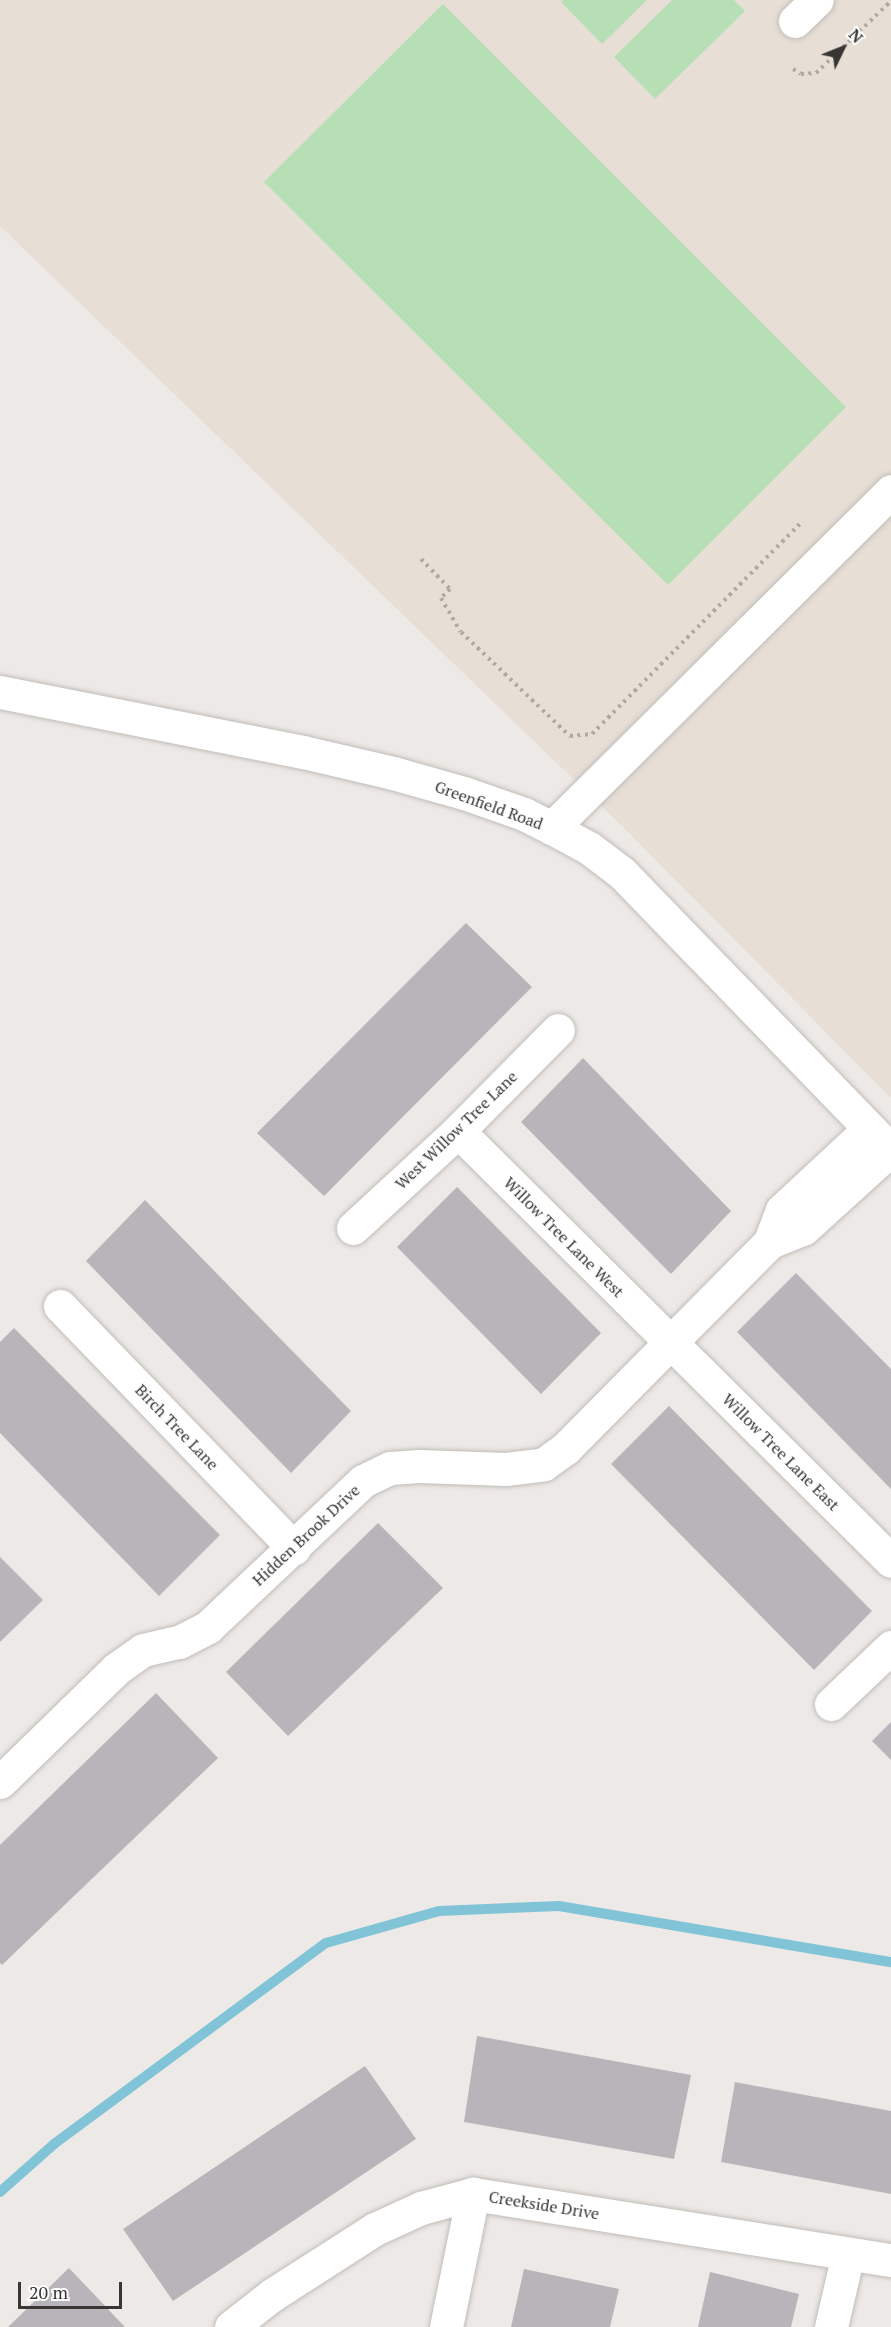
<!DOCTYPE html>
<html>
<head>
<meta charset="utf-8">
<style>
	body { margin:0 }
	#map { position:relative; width:891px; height:2327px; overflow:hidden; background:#ede9e6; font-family:"PT Serif",serif }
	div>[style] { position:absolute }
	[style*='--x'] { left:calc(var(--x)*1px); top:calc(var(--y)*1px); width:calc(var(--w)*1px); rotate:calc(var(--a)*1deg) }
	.built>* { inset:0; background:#e7ded5 }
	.green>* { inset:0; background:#b6dfb6 }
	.stream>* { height:10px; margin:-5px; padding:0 5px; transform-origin:5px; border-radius:5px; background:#81c4d8 }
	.building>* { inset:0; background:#b8b5ba }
	.path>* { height:4px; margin-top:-2px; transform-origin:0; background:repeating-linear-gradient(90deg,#adaaa8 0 3px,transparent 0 7.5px) }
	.roads { filter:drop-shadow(0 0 2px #c0bdb9) drop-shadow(0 0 2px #c0bdb9) }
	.minor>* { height:33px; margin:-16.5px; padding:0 16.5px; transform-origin:16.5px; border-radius:16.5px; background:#fff }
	span { translate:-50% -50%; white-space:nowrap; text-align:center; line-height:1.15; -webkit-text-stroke:4.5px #fff; paint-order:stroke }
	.street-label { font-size:16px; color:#373634 }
	.north { position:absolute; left:813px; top:18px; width:60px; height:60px; -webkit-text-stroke:4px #fff; paint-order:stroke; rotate:47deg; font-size:16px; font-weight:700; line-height:24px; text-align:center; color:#373634 }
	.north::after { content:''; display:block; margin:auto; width:21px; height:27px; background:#373634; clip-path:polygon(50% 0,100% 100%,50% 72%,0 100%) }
	.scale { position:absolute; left:18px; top:2282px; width:104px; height:27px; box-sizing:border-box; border:3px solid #373634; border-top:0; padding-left:8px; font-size:18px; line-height:21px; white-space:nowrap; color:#373634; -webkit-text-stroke:4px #fff; paint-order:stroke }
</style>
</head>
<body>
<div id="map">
	<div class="built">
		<i style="clip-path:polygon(0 0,891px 0,891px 1098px,621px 825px,0 226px)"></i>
	</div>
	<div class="green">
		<i style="clip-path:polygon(563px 0,647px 0,602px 44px,561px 2px)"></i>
		<i style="clip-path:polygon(672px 0,734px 0,745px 11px,655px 99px,614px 57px)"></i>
		<i style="clip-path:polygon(443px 4px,846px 407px,668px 585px,264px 182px)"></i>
	</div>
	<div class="stream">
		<i style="--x:0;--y:2192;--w:72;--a:-41.6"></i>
		<i style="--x:54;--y:2144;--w:338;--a:-36.5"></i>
		<i style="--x:326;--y:1943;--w:117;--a:-15.8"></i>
		<i style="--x:439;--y:1911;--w:120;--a:-2.4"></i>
		<i style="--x:559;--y:1906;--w:337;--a:9.6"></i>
	</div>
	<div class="building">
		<i style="clip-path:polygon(466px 923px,532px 987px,324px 1196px,257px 1133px)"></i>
		<i style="clip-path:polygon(583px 1058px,731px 1211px,671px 1274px,521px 1122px)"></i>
		<i style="clip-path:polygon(457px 1187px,601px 1333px,541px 1394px,397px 1247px)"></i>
		<i style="clip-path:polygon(145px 1200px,351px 1411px,291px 1473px,86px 1261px)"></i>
		<i style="clip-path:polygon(796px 1273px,891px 1369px,891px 1489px,737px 1332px)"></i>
		<i style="clip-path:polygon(14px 1328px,220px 1535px,159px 1596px,0 1433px,0 1342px)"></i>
		<i style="clip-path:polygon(669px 1406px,872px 1611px,814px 1670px,611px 1464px)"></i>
		<i style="clip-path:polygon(378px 1523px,443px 1588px,288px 1736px,226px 1672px)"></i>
		<i style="clip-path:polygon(0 1557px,43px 1600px,0 1642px)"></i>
		<i style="clip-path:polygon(156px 1693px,218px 1758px,2px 1965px,0 1963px,0 1845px)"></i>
		<i style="clip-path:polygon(891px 1722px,891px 1760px,872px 1741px)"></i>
		<i style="clip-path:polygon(477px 2036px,691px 2075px,674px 2159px,464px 2122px)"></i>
		<i style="clip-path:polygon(365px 2066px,416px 2139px,173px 2301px,123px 2229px)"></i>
		<i style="clip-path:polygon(735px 2082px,891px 2111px,891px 2194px,721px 2162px)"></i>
		<i style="clip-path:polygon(69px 2268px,125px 2327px,8px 2327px)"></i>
		<i style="clip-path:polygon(524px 2269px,619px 2289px,610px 2327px,511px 2327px)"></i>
		<i style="clip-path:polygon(710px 2272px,799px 2294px,791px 2327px,698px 2327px)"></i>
	</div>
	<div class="path">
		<i style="--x:793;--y:69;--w:9;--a:32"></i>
		<i style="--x:801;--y:74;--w:15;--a:-4"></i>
		<i style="--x:816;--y:73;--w:104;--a:-43.8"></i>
		<i style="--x:421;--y:559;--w:42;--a:46"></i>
		<i style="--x:450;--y:589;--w:13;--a:135"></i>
		<i style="--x:441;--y:598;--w:39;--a:60"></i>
		<i style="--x:461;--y:632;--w:151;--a:43.7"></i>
		<i style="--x:570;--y:736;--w:22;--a:-5"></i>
		<i style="--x:592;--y:734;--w:300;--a:-45.3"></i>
	</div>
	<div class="roads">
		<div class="minor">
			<i style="--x:795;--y:21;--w:30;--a:-44"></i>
			<i style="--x:0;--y:692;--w:309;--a:11.2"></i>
			<i style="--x:303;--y:752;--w:92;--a:13.1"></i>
			<i style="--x:393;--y:773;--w:74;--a:15.7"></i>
			<i style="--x:464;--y:793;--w:64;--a:19.3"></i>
			<i style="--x:524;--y:814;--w:31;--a:27"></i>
			<i style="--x:552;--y:828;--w:42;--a:28.4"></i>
			<i style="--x:589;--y:848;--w:41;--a:37.1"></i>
			<i style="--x:622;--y:873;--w:387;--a:45.9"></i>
			<i style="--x:552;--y:828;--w:478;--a:-44.8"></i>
			<i style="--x:869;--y:1129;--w:119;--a:137"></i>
			<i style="--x:782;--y:1210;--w:34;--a:111"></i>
			<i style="--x:770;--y:1242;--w:35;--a:-22"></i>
			<i style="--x:803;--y:1229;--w:118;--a:-42.2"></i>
			<i style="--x:458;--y:1131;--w:610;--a:44.8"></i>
			<i style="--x:353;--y:1228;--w:143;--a:-42.7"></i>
			<i style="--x:458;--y:1131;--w:142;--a:-45.3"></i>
			<i style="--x:60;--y:1306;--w:337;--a:46"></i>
			<i style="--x:831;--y:1704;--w:83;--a:-43.5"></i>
			<i style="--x:0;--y:1782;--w:162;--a:-44.2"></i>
			<i style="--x:116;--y:1669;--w:33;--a:-35"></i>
			<i style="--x:143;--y:1650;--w:37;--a:-13"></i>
			<i style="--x:179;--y:1642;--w:33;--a:-27"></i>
			<i style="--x:208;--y:1627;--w:213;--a:-43.3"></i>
			<i style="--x:363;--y:1481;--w:30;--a:-26"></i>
			<i style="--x:390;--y:1468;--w:29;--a:-4"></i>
			<i style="--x:419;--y:1466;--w:87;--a:2"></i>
			<i style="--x:506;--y:1469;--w:38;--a:-7"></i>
			<i style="--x:544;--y:1464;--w:27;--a:-36"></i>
			<i style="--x:566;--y:1448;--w:290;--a:-45.3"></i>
			<i style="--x:231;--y:2327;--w:52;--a:-38"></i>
			<i style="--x:272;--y:2295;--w:122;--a:-32.7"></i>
			<i style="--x:375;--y:2229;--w:51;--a:-24.5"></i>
			<i style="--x:421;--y:2208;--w:54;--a:-15.1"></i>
			<i style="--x:473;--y:2194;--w:423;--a:9"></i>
			<i style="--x:446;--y:2327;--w:136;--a:-78.5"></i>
			<i style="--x:831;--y:2327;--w:75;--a:-76.9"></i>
		</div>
	</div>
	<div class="street-label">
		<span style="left:489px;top:805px;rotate:20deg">Greenfield Road</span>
		<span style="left:456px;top:1130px;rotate:-44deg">West Willow Tree Lane</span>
		<span style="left:564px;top:1237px;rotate:45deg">Willow Tree Lane West</span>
		<span style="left:177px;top:1427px;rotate:46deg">Birch Tree Lane</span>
		<span style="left:781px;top:1452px;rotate:45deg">Willow Tree Lane East</span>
		<span style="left:306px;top:1535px;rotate:-43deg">Hidden Brook Drive</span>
		<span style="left:544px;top:2205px;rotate:9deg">Creekside Drive</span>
	</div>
	<div class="north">N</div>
	<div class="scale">20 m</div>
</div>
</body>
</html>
